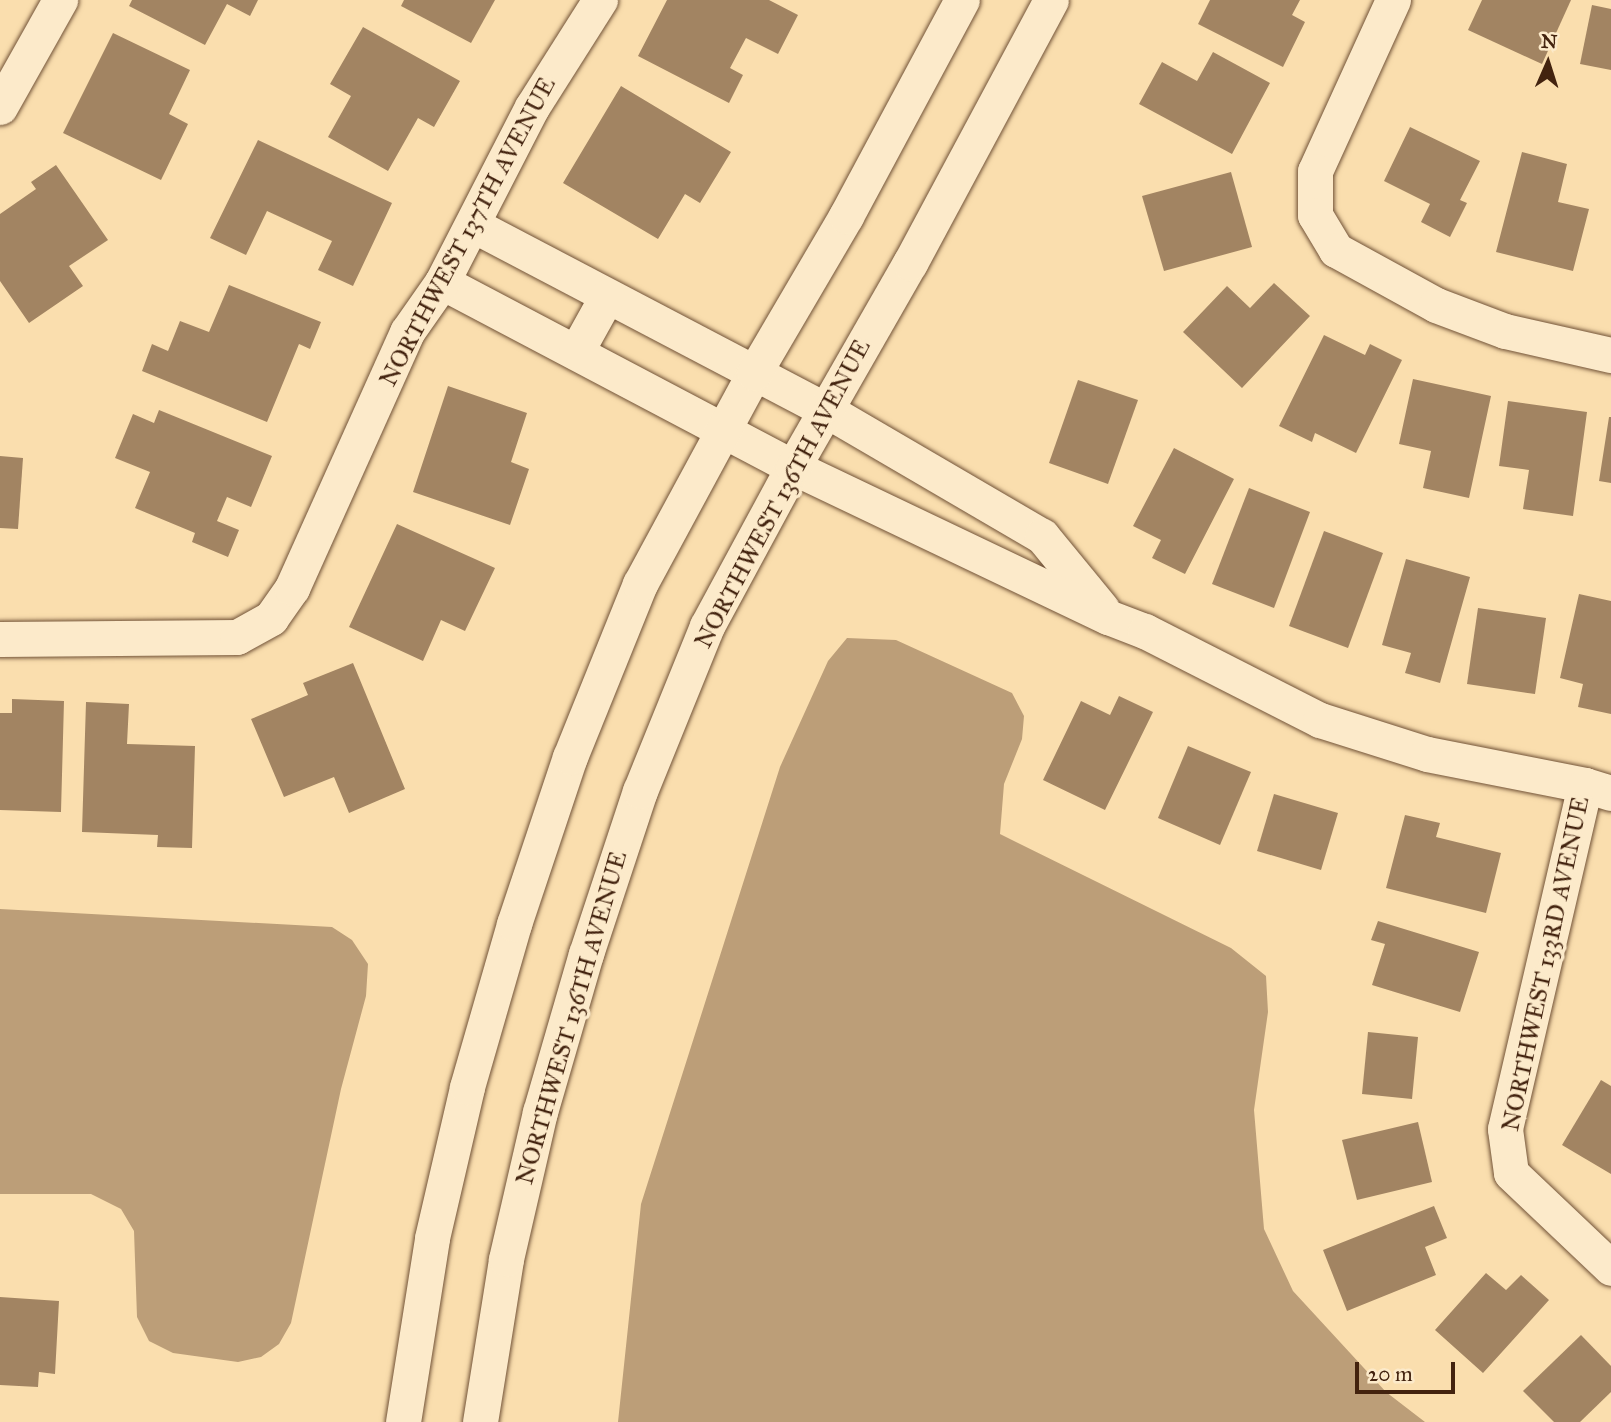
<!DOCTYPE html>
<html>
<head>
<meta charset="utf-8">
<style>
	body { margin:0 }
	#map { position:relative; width:1611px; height:1422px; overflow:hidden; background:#fadeae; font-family:"IM FELL Great Primer",serif }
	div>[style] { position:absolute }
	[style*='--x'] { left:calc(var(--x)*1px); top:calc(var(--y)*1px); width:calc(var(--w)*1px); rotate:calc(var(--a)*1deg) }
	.water>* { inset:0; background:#bc9e78 }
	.building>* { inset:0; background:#a28462 }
	.roads { filter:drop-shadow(0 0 2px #715237) drop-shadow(0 0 2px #715237) }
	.street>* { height:35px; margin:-17.5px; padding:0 17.5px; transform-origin:17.5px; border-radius:17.5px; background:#fceaca }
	span { translate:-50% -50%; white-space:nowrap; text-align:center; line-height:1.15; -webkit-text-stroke:7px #fceaca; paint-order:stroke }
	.street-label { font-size:24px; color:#43230f }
	.north { position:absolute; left:1513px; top:28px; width:70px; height:70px; -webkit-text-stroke:5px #fceaca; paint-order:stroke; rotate:3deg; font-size:19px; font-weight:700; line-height:28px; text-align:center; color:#43230f }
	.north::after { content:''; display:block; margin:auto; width:24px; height:32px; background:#43230f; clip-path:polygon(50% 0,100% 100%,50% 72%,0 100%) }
	.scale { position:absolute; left:1355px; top:1362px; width:100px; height:32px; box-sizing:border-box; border:4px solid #43230f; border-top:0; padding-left:9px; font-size:21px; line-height:24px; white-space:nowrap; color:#43230f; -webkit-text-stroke:5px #fceaca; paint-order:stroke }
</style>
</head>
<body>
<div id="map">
	<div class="water">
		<i style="clip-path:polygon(847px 638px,896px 640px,1012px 693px,1024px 716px,1022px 739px,1004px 784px,1000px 834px,1231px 948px,1266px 976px,1268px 1012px,1254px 1110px,1264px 1229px,1293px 1291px,1386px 1392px,1425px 1422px,618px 1422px,641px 1204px,780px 767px,828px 661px)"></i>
		<i style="clip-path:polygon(0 909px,332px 927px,352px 940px,368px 964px,366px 996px,341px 1089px,291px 1323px,279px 1344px,261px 1357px,238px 1362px,173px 1353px,149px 1341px,137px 1317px,134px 1231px,121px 1209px,91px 1194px,0 1194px)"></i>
	</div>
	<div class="building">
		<i style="clip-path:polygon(132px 0,258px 0,250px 16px,227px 4px,205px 45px,129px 6px)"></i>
		<i style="clip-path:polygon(404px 0,495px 0,471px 43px,401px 6px)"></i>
		<i style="clip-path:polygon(667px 0,769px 0,798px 15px,778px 54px,746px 38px,730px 68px,743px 75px,729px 103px,638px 56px)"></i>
		<i style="clip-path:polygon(1210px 0,1300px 0,1292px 15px,1305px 22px,1283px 67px,1198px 24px)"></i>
		<i style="clip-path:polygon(1482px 0,1571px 0,1542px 64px,1468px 30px)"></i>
		<i style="clip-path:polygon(1592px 5px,1611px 9px,1611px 70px,1580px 64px)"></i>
		<i style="clip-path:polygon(363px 27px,460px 81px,434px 127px,418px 118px,388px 171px,328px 137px,351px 96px,330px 84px)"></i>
		<i style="clip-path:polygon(113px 33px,190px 70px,169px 114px,188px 124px,161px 180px,63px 133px)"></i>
		<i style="clip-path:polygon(1213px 52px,1270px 83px,1232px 154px,1139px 104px,1162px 62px,1197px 81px)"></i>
		<i style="clip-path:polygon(621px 86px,731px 152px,700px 203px,685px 194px,658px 239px,563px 183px)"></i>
		<i style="clip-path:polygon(1410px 127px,1480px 161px,1460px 200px,1467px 203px,1450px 237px,1421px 222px,1430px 204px,1384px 181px)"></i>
		<i style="clip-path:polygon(258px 140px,392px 203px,353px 286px,318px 270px,332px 241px,267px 211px,246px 255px,210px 238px)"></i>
		<i style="clip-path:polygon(1522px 152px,1567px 164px,1558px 202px,1589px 209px,1573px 271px,1496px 252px)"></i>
		<i style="clip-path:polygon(56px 165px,108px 240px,69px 266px,83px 286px,29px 323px,0 281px,0 214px,36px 189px,31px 182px)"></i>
		<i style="clip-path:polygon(1231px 172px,1252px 247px,1164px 271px,1142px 196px)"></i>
		<i style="clip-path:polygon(1274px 283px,1310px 316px,1242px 388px,1183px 332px,1227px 286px,1250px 308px)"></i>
		<i style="clip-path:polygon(229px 285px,321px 322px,310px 349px,299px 344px,267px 422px,142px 371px,152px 344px,168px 351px,180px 321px,209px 332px)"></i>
		<i style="clip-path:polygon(1324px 335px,1365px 355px,1370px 344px,1402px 360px,1356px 453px,1315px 433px,1312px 442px,1279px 426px)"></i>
		<i style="clip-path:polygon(1413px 379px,1491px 396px,1469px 498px,1423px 488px,1431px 451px,1399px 444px)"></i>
		<i style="clip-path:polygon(1078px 380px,1138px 400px,1108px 484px,1049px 463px)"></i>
		<i style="clip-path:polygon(448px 386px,527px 413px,511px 462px,529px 469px,510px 525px,413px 492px)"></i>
		<i style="clip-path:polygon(1508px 401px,1587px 412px,1573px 516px,1523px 509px,1529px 470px,1499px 466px)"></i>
		<i style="clip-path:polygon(159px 410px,272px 456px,251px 507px,227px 497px,217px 521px,239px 530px,228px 557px,192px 542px,195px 533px,135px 508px,150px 472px,115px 458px,133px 414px,154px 423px)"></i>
		<i style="clip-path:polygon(1609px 417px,1611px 417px,1611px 483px,1599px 481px)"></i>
		<i style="clip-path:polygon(1174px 448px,1234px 479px,1185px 574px,1152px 558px,1161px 540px,1133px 526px)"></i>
		<i style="clip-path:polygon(0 456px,23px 458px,18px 529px,0 528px)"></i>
		<i style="clip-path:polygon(1249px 488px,1310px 512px,1274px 608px,1212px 584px)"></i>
		<i style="clip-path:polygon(397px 524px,495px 568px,465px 631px,441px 620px,423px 661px,349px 627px)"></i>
		<i style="clip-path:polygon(1324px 531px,1383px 553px,1348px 648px,1289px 626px)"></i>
		<i style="clip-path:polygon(1406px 559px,1470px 577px,1440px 683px,1405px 673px,1411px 653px,1382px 645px)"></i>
		<i style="clip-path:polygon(1579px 594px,1611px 601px,1611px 714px,1578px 707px,1583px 684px,1560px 678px)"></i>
		<i style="clip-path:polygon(1478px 608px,1546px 618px,1535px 694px,1467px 684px)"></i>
		<i style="clip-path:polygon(353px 663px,405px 789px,349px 813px,334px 777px,284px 797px,251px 719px,308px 695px,303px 683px)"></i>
		<i style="clip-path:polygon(1119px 696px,1153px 712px,1105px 810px,1043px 780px,1081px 701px,1110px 715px)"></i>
		<i style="clip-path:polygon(12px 699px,64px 701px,61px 812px,0 810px,0 713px,12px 713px)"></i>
		<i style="clip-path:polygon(86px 702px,129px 704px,127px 744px,195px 746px,192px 848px,157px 847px,158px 835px,82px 832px)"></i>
		<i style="clip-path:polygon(1188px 746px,1251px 772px,1220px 845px,1158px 818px)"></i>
		<i style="clip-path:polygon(1274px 794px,1338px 813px,1321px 870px,1257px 851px)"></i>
		<i style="clip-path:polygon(1405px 815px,1440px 823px,1436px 837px,1501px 853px,1486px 913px,1386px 888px)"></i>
		<i style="clip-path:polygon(1378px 921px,1479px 952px,1460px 1012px,1372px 985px,1385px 944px,1371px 940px)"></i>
		<i style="clip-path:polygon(1368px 1032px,1418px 1037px,1412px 1099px,1362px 1094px)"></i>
		<i style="clip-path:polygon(1601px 1080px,1611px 1086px,1611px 1174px,1562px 1145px)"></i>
		<i style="clip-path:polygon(1418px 1122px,1432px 1182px,1357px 1200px,1342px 1140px)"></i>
		<i style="clip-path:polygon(1434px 1206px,1447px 1238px,1425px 1247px,1436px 1275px,1347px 1311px,1323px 1250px)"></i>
		<i style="clip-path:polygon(1486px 1273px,1506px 1290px,1521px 1275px,1549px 1300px,1483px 1373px,1435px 1330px)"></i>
		<i style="clip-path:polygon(0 1297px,59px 1301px,55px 1374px,39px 1372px,38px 1387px,0 1385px)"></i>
		<i style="clip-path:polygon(1581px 1335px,1611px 1366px,1611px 1392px,1580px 1422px,1554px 1422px,1523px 1391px)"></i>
	</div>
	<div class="roads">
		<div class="street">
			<i style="--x:1393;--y:0;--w:188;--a:114.5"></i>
			<i style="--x:1315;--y:171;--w:44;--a:90"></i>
			<i style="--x:1315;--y:215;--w:41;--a:59"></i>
			<i style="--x:1336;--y:250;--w:114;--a:28.8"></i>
			<i style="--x:1436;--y:305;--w:74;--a:20.6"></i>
			<i style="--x:1505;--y:331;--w:109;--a:12.8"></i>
			<i style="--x:0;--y:107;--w:123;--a:-60.7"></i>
			<i style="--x:473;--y:225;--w:399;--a:27.7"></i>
			<i style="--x:826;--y:410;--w:250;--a:30.3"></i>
			<i style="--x:1042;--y:536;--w:94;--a:50.6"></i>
			<i style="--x:442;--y:282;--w:397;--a:27.8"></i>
			<i style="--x:793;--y:467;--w:349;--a:25.5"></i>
			<i style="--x:1108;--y:617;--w:40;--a:21"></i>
			<i style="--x:1145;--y:631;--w:196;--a:27"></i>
			<i style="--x:1320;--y:720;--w:112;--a:17.6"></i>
			<i style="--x:1427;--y:754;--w:161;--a:11.1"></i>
			<i style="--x:1585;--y:785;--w:27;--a:17"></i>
			<i style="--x:576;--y:352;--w:64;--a:-61"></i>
			<i style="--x:0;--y:639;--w:237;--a:-0.5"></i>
			<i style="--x:237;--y:637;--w:39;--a:-29"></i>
			<i style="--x:271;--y:618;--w:37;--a:-55"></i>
			<i style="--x:292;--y:588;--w:281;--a:-65.8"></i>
			<i style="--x:407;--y:332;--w:61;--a:-55"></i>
			<i style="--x:442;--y:282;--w:197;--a:-62.8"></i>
			<i style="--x:532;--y:107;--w:127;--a:-57.6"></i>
			<i style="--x:1585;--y:785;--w:353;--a:103.1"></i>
			<i style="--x:1505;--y:1129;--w:44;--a:82.2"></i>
			<i style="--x:1511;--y:1173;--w:138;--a:43.5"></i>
			<i style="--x:403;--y:1422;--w:186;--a:-81"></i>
			<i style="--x:432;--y:1238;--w:155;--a:-76.9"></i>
			<i style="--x:467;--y:1087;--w:170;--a:-73.9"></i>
			<i style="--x:514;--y:924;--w:176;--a:-71.5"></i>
			<i style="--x:570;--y:757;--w:187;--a:-68"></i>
			<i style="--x:640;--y:584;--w:240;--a:-61.6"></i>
			<i style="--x:754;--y:373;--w:182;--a:-59.6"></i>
			<i style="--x:846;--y:216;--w:245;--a:-61.8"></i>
			<i style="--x:480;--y:1422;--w:165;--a:-80.9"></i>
			<i style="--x:506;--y:1259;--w:151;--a:-77"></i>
			<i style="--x:540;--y:1112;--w:165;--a:-73.8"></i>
			<i style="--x:586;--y:954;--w:172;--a:-71.7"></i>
			<i style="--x:640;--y:791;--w:178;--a:-67.9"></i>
			<i style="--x:707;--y:626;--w:181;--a:-61.6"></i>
			<i style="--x:793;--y:467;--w:235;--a:-60.2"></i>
			<i style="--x:910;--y:263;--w:298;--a:-61.8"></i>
		</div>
	</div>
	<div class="street-label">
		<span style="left:468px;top:232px;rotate:-62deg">NORTHWEST 137TH AVENUE</span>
		<span style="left:783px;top:494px;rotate:-62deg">NORTHWEST 136TH AVENUE</span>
		<span style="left:1546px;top:964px;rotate:-78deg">NORTHWEST 133RD AVENUE</span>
		<span style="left:572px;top:1018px;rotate:-74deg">NORTHWEST 136TH AVENUE</span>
	</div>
	<div class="north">N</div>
	<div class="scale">20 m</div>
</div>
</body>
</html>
